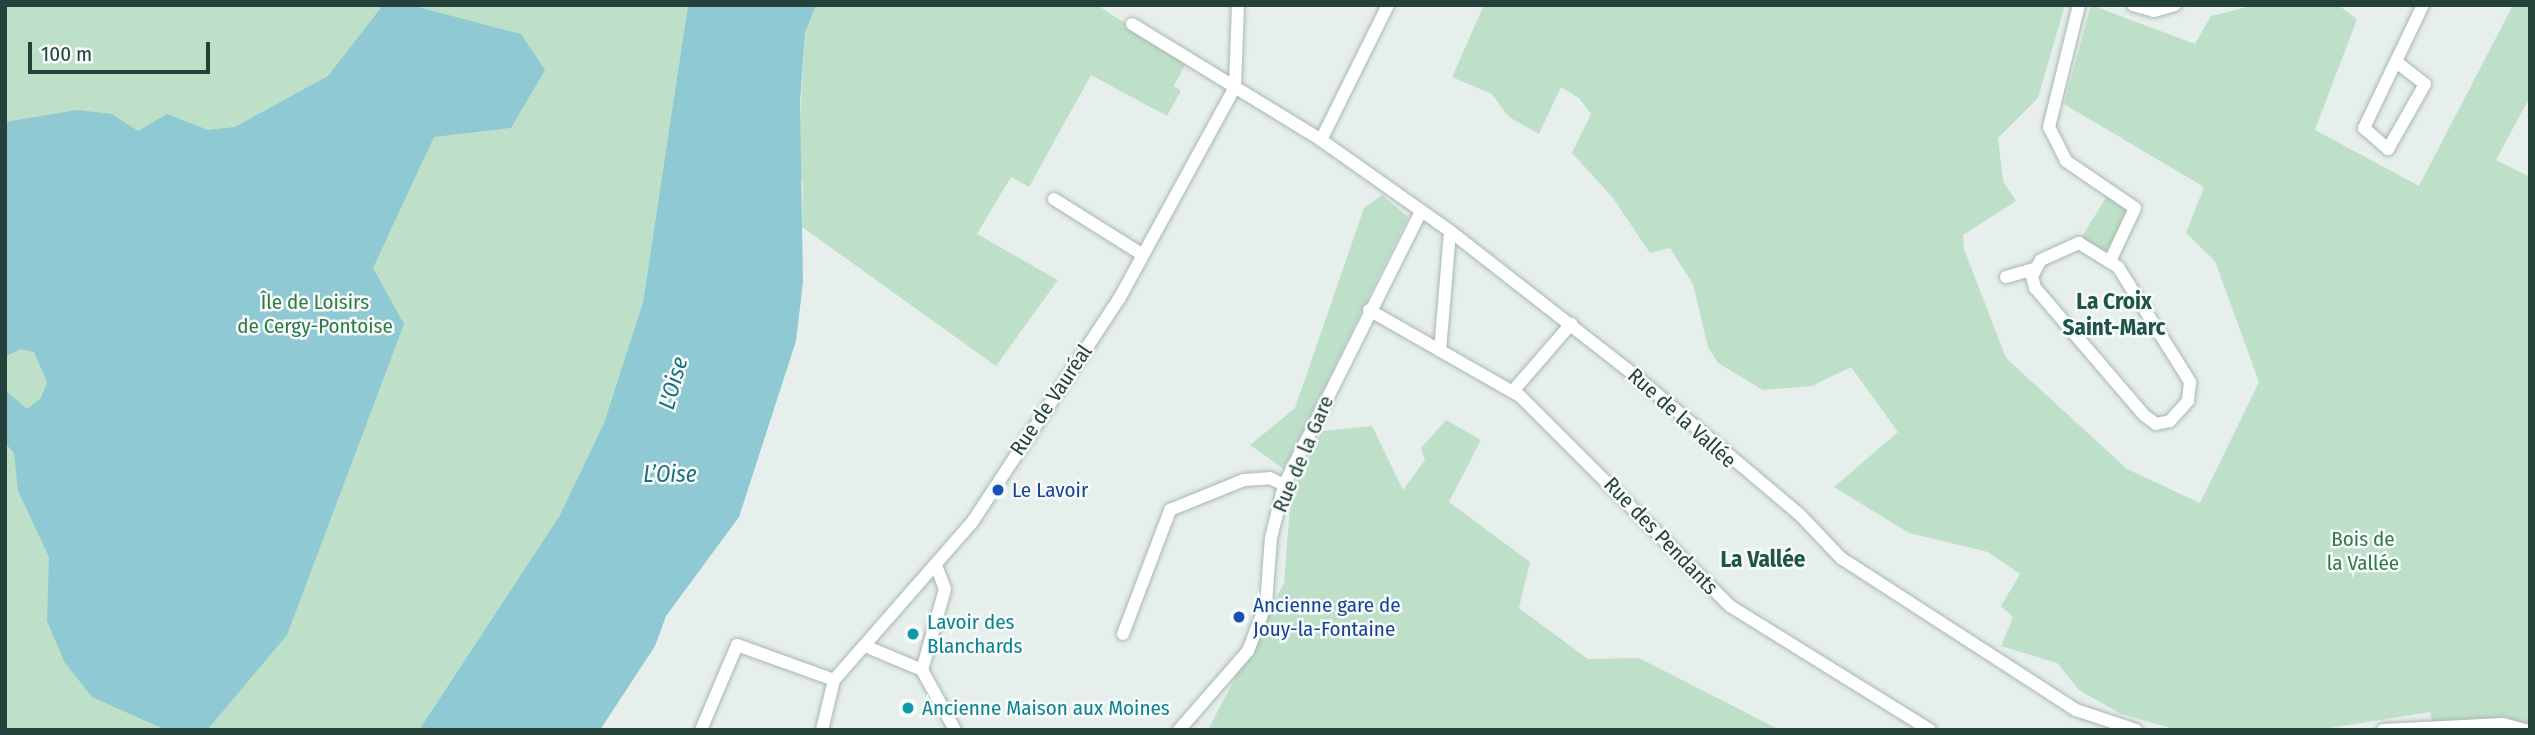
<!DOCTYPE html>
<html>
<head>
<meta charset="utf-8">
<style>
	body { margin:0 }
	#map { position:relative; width:2535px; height:735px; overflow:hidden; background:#e6efeb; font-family:"Fira Sans Condensed",sans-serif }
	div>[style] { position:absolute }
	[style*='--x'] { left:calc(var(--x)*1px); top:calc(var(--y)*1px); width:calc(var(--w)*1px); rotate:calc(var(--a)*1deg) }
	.green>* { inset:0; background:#bfe0c8 }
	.water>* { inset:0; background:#8ec9d4 }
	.roads { filter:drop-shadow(0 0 2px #a8b8b2) drop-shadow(0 0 2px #a8b8b2) }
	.minor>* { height:12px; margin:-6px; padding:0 6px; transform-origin:6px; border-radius:6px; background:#fff }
	.dots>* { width:19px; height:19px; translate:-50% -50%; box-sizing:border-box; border:4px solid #f7fbf9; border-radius:50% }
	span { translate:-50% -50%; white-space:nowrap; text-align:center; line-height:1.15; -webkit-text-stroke:5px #f7fbf9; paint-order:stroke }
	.park-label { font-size:21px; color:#2d7a4b }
	.street-label { font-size:21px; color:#24423a }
	.transit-label { font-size:21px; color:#164399 }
	.left { translate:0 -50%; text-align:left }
	.culture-label { font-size:21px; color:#0d838f }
	.neighbourhood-label { font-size:23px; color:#1f5548; font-weight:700 }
	.water-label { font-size:23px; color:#1c6f80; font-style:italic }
	.frame { position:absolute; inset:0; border:7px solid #24423a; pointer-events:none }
	.scale { position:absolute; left:28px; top:42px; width:182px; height:32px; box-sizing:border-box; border:4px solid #24423a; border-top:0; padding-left:9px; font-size:21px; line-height:24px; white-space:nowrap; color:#24423a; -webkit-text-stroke:5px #f7fbf9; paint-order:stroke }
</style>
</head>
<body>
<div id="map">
	<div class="green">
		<i style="clip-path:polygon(5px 5px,688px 5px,643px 302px,604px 423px,560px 515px,419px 730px,5px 730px)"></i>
		<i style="clip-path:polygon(816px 5px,1097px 5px,1186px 63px,1174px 86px,1181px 91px,1167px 116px,1091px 75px,1029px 187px,1011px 177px,977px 234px,1058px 280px,996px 366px,802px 227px,803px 184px,797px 168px,805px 33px)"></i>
		<i style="clip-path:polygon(1484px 5px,2065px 5px,2038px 98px,1998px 138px,2003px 181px,2016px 201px,1963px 235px,1964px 249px,2006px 358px,2127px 469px,2200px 503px,2259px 382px,2215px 261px,2186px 233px,2204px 187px,2064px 104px,2091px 5px,2195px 44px,2211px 16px,2255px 5px,2338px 5px,2357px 19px,2315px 130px,2419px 186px,2513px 5px,2530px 5px,2530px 97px,2496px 160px,2530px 177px,2530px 730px,2434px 730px,2430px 712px,2317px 730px,2178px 730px,2121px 714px,2079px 690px,2057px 663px,2001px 646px,2013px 617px,2001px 606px,2020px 574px,1988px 552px,1909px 533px,1834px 487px,1898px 432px,1851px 367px,1812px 386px,1763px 390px,1718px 363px,1708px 347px,1693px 284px,1670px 248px,1650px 253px,1613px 198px,1572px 153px,1591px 114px,1579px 98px,1561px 87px,1539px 134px,1509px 117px,1492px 94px,1452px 77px)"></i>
		<i style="clip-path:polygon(1382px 195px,1408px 217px,1284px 469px,1250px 445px,1295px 408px,1364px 208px)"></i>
		<i style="clip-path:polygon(2107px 196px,2130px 209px,2112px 247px,2103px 251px,2081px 238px)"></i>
		<i style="clip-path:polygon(1446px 420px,1481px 440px,1449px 502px,1530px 562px,1519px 608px,1588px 659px,1639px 658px,1780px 730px,1208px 730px,1284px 583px,1291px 493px,1322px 431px,1372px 426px,1403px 490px,1425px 460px,1421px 448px)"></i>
	</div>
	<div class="water">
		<i style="clip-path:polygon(383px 5px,410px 5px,521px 34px,545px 70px,511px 128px,434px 137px,373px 268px,404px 324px,287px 635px,208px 729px,166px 730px,92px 697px,65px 663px,47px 621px,49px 557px,18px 491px,14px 453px,5px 443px,5px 390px,27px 409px,41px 398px,47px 382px,34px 352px,20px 349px,5px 357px,5px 122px,77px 110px,112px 114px,138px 131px,167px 114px,208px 130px,235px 127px,328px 76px)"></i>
		<i style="clip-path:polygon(688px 5px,816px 5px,805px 33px,800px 103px,803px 282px,796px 341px,739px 517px,666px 616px,655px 646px,600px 730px,419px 730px,560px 515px,604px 423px,643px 302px)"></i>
	</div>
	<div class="roads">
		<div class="minor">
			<i style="--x:2079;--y:5;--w:126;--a:103.8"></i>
			<i style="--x:2049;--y:127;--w:38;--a:63"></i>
			<i style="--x:2066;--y:161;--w:83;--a:34.3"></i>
			<i style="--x:2135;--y:208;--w:56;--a:115.2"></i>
			<i style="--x:2133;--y:5;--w:22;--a:16"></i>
			<i style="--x:2154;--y:11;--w:22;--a:-16"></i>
			<i style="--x:1132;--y:24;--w:222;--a:31.5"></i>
			<i style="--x:1321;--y:140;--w:158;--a:35.2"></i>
			<i style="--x:1450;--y:231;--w:231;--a:38"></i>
			<i style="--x:1632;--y:373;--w:221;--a:40.2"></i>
			<i style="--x:1801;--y:516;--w:58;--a:46.4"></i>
			<i style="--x:1841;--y:558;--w:280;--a:32.9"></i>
			<i style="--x:2076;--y:710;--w:63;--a:18.4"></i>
			<i style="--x:2399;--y:64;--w:33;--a:38"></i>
			<i style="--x:2425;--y:84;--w:75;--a:119.6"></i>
			<i style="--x:2388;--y:149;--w:32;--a:-139"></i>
			<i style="--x:2364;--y:128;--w:136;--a:-64.4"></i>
			<i style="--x:1321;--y:140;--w:151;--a:-63.6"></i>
			<i style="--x:1054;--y:199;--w:105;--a:32.2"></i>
			<i style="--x:2079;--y:243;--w:46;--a:31.6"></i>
			<i style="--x:2118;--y:267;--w:136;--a:57.9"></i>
			<i style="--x:2190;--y:382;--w:19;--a:96"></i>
			<i style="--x:2188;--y:401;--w:27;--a:132"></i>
			<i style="--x:2170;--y:421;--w:14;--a:168"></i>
			<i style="--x:2156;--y:424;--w:15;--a:-143"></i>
			<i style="--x:2144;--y:415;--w:167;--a:-130.6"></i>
			<i style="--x:2035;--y:288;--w:12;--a:-104"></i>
			<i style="--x:2032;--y:276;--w:18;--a:-61"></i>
			<i style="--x:2041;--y:260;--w:42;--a:-24.1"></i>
			<i style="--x:2006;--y:277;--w:29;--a:-16"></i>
			<i style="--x:1369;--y:310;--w:174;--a:29.7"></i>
			<i style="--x:1520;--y:396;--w:297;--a:45"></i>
			<i style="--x:1730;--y:606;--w:235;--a:31.8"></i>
			<i style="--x:1440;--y:351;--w:120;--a:-85.2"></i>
			<i style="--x:1513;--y:391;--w:89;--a:-49.1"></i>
			<i style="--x:1123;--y:634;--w:133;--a:-69.2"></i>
			<i style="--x:1170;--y:510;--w:80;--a:-22.1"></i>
			<i style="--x:1244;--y:480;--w:26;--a:-4"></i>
			<i style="--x:1270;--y:478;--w:16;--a:27"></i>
			<i style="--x:865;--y:646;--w:62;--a:22.8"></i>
			<i style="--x:922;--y:670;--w:68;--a:61.2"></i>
			<i style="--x:922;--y:670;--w:84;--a:-74.1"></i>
			<i style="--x:945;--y:589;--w:26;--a:-111"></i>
			<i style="--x:701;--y:730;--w:92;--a:-67"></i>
			<i style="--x:737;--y:645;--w:103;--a:19.8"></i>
			<i style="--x:822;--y:730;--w:51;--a:-76.5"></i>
			<i style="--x:834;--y:680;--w:211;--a:-48.8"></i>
			<i style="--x:973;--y:521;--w:266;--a:-56.7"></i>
			<i style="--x:1119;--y:299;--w:242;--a:-61.3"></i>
			<i style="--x:1235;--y:87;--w:82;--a:-87.9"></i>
			<i style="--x:1179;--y:730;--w:105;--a:-48.9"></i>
			<i style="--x:1248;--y:651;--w:50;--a:-69"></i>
			<i style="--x:1266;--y:604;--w:66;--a:-85.7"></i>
			<i style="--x:1271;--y:538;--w:55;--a:-76.2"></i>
			<i style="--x:1284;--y:485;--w:306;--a:-63.4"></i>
			<i style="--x:2383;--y:730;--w:120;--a:-2.9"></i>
			<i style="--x:2503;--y:724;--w:24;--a:15"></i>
		</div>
	</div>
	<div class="dots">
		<i style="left:998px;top:490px;background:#1a4fb4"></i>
		<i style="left:1239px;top:617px;background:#1a4fb4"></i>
		<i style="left:913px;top:634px;background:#0f9aa8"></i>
		<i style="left:908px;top:708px;background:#0f9aa8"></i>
	</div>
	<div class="park-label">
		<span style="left:315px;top:314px">Île de Loisirs<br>de Cergy-Pontoise</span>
		<span style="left:2363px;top:551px">Bois de<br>la Vallée</span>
	</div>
	<div class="street-label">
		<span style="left:1051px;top:400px;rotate:-56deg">Rue de Vauréal</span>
		<span style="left:1682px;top:418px;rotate:42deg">Rue de la Vallée</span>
		<span style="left:1303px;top:454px;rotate:-67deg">Rue de la Gare</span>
		<span style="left:1661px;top:536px;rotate:46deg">Rue des Pendants</span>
	</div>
	<div class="transit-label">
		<span class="left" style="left:1012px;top:490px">Le Lavoir</span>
		<span class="left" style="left:1253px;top:617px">Ancienne gare de<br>Jouy-la-Fontaine</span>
	</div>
	<div class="culture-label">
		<span class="left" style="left:927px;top:634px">Lavoir des<br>Blanchards</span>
		<span class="left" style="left:922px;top:708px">Ancienne Maison aux Moines</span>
	</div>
	<div class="neighbourhood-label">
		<span style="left:2114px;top:314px">La Croix<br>Saint-Marc</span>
		<span style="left:1763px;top:559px">La Vallée</span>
	</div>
	<div class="water-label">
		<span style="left:673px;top:383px;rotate:-74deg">L'Oise</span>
		<span style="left:670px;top:474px">L’Oise</span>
	</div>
	<div class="frame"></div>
	<div class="scale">100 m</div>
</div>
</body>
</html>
